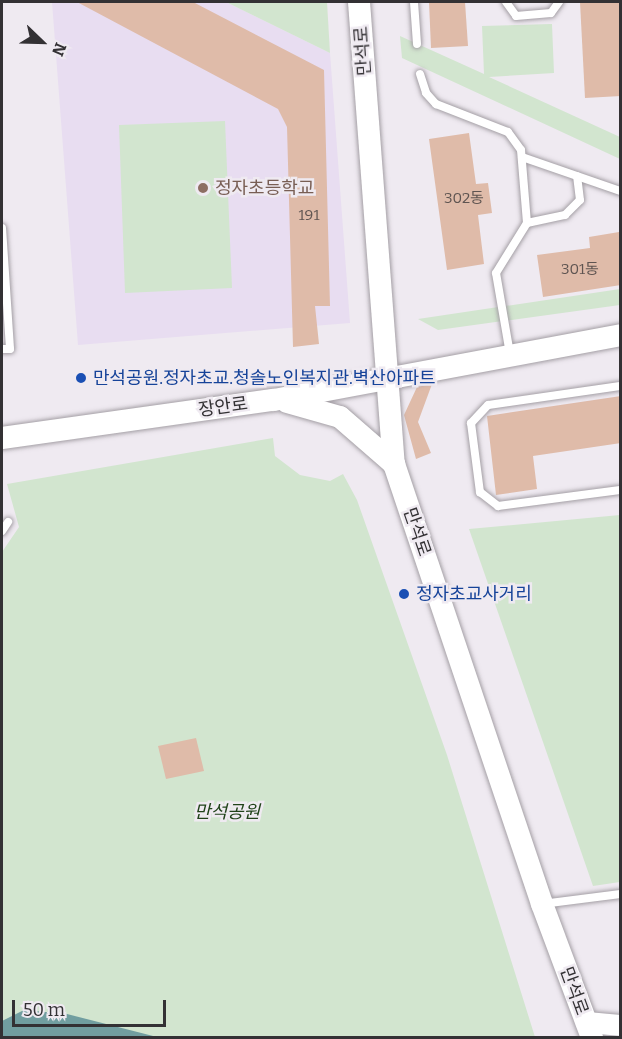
<!DOCTYPE html>
<html>
<head>
<meta charset="utf-8">
<style>
	body { margin:0 }
	#map { position:relative; width:622px; height:1039px; overflow:hidden; background:#efeaf1; font-family:Bitter,"Noto Sans KR",serif }
	div>[style] { position:absolute }
	[style*='--x'] { left:calc(var(--x)*1px); top:calc(var(--y)*1px); width:calc(var(--w)*1px); rotate:calc(var(--a)*1deg) }
	.education>* { inset:0; background:#e8ddf1 }
	.green>* { inset:0; background:#d2e5cf }
	.water>* { inset:0; background:#719ea0 }
	.building>* { inset:0; background:#dfbba9 }
	.roads { filter:drop-shadow(0 0 2px #a49fa5) drop-shadow(0 0 2px #a49fa5) }
	.service>* { height:8px; margin:-4px; padding:0 4px; transform-origin:4px; border-radius:4px; background:#fff }
	.tertiary>* { height:21px; margin:-10.5px; padding:0 10.5px; transform-origin:10.5px; border-radius:10.5px; background:#fff }
	.secondary>* { height:22px; margin:-11px; padding:0 11px; transform-origin:11px; border-radius:11px; background:#fff }
	.dots>* { width:16px; height:16px; translate:-50% -50%; box-sizing:border-box; border:3px solid #efeaf1; border-radius:50% }
	span { translate:-50% -50%; white-space:nowrap; text-align:center; line-height:1.15; -webkit-text-stroke:5px #efeaf1; paint-order:stroke }
	.number-label { font-size:15px; color:#5e5451 }
	.number-label span { -webkit-text-stroke-width:0 }
	.street-label { font-size:18px; color:#333134 }
	.education-label { font-size:18px; color:#785e54 }
	.left { translate:0 -50%; text-align:left }
	.transit-label { font-size:18px; color:#164399 }
	.park-label { font-size:18px; color:#21431a; font-style:italic }
	.frame { position:absolute; inset:0; border:3px solid #333134; pointer-events:none }
	.north { position:absolute; left:12px; top:12px; width:60px; height:60px; -webkit-text-stroke:4px #efeaf1; paint-order:stroke; rotate:113deg; font-size:16px; font-weight:700; line-height:24px; text-align:center; color:#333134 }
	.north::after { content:''; display:block; margin:auto; width:21px; height:27px; background:#333134; clip-path:polygon(50% 0,100% 100%,50% 72%,0 100%) }
	.scale { position:absolute; left:12px; top:1000px; width:154px; height:27px; box-sizing:border-box; border:3px solid #333134; border-top:0; padding-left:8px; font-size:18px; line-height:21px; white-space:nowrap; color:#333134; -webkit-text-stroke:4px #efeaf1; paint-order:stroke }
</style>
</head>
<body>
<div id="map">
	<div class="education">
		<i style="clip-path:polygon(52px 2px,226px 2px,330px 53px,350px 323px,78px 345px)"></i>
	</div>
	<div class="green">
		<i style="clip-path:polygon(226px 2px,327px 2px,330px 53px)"></i>
		<i style="clip-path:polygon(552px 24px,554px 73px,489px 77px,620px 137px,620px 159px,402px 58px,400px 36px,484px 74px,482px 26px)"></i>
		<i style="clip-path:polygon(225px 121px,232px 288px,125px 293px,119px 125px)"></i>
		<i style="clip-path:polygon(620px 289px,620px 305px,438px 330px,418px 319px)"></i>
		<i style="clip-path:polygon(273px 438px,275px 456px,300px 475px,330px 481px,343px 474px,357px 500px,447px 755px,535px 1037px,2px 1037px,2px 552px,19px 527px,7px 484px)"></i>
		<i style="clip-path:polygon(620px 515px,620px 882px,593px 886px,469px 529px)"></i>
	</div>
	<div class="water">
		<i style="clip-path:polygon(24px 1010px,67px 1014px,157px 1037px,2px 1037px,2px 1021px)"></i>
	</div>
	<div class="building">
		<i style="clip-path:polygon(77px 2px,193px 2px,324px 70px,330px 306px,315px 306px,319px 344px,293px 347px,287px 127px,278px 109px)"></i>
		<i style="clip-path:polygon(429px 2px,465px 2px,468px 46px,431px 48px)"></i>
		<i style="clip-path:polygon(580px 2px,621px 2px,621px 96px,585px 98px)"></i>
		<i style="clip-path:polygon(469px 133px,476px 184px,488px 183px,492px 213px,478px 215px,484px 264px,447px 270px,429px 139px)"></i>
		<i style="clip-path:polygon(619px 232px,621px 285px,543px 297px,537px 255px,590px 248px,589px 237px)"></i>
		<i style="clip-path:polygon(432px 384px,418px 422px,431px 453px,416px 459px,404px 415px,417px 387px)"></i>
		<i style="clip-path:polygon(621px 396px,621px 443px,533px 456px,537px 489px,496px 495px,487px 416px)"></i>
		<i style="clip-path:polygon(196px 738px,204px 771px,166px 779px,158px 746px)"></i>
	</div>
	<div class="roads">
		<div class="service">
			<i style="--x:414;--y:2;--w:42;--a:85.9"></i>
			<i style="--x:506;--y:2;--w:17;--a:54"></i>
			<i style="--x:516;--y:16;--w:35;--a:-5"></i>
			<i style="--x:551;--y:13;--w:14;--a:-54"></i>
			<i style="--x:420;--y:74;--w:20;--a:72"></i>
			<i style="--x:426;--y:93;--w:15;--a:48"></i>
			<i style="--x:436;--y:104;--w:77;--a:21.3"></i>
			<i style="--x:508;--y:132;--w:22;--a:54"></i>
			<i style="--x:521;--y:150;--w:73;--a:85.3"></i>
			<i style="--x:522;--y:157;--w:104;--a:19.1"></i>
			<i style="--x:2;--y:228;--w:121;--a:86.2"></i>
			<i style="--x:10;--y:349;--w:8;--a:180"></i>
			<i style="--x:510;--y:354;--w:82;--a:-99.8"></i>
			<i style="--x:496;--y:273;--w:59;--a:-58.2"></i>
			<i style="--x:527;--y:223;--w:39;--a:-12"></i>
			<i style="--x:565;--y:215;--w:21;--a:-45"></i>
			<i style="--x:580;--y:200;--w:24;--a:-97"></i>
			<i style="--x:620;--y:386;--w:133;--a:171.8"></i>
			<i style="--x:488;--y:405;--w:25;--a:133"></i>
			<i style="--x:471;--y:423;--w:70;--a:82.6"></i>
			<i style="--x:480;--y:492;--w:23;--a:38"></i>
			<i style="--x:498;--y:506;--w:123;--a:-7.5"></i>
			<i style="--x:2;--y:531;--w:11;--a:-56"></i>
			<i style="--x:542;--y:904;--w:79;--a:-7.3"></i>
		</div>
		<div class="tertiary">
			<i style="--x:586;--y:1022;--w:34;--a:5"></i>
		</div>
		<div class="secondary">
			<i style="--x:359;--y:2;--w:463;--a:85.7"></i>
			<i style="--x:394;--y:464;--w:464;--a:71.4"></i>
			<i style="--x:542;--y:904;--w:143;--a:69.5"></i>
			<i style="--x:287;--y:402;--w:55;--a:15.8"></i>
			<i style="--x:340;--y:417;--w:72;--a:41"></i>
			<i style="--x:2;--y:438;--w:275;--a:-8"></i>
			<i style="--x:274;--y:400;--w:352;--a:-10.6"></i>
		</div>
	</div>
	<div class="dots">
		<i style="left:203px;top:188px;background:#8d6e63"></i>
		<i style="left:81px;top:378px;background:#1a4fb4"></i>
		<i style="left:404px;top:594px;background:#1a4fb4"></i>
	</div>
	<div class="number-label">
		<span style="left:464px;top:199px">302동</span>
		<span style="left:309px;top:216px">191</span>
		<span style="left:580px;top:270px">301동</span>
	</div>
	<div class="street-label">
		<span style="left:363px;top:51px;rotate:-94deg">만석로</span>
		<span style="left:223px;top:407px;rotate:-8deg">장안로</span>
		<span style="left:417px;top:532px;rotate:71deg">만석로</span>
		<span style="left:574px;top:991px;rotate:70deg">만석로</span>
	</div>
	<div class="education-label">
		<span class="left" style="left:215px;top:188px">정자초등학교</span>
	</div>
	<div class="transit-label">
		<span class="left" style="left:93px;top:378px">만석공원.정자초교.청솔노인복지관.벽산아파트</span>
		<span class="left" style="left:416px;top:594px">정자초교사거리</span>
	</div>
	<div class="park-label">
		<span style="left:227px;top:812px">만석공원</span>
	</div>
	<div class="frame"></div>
	<div class="north">N</div>
	<div class="scale">50 m</div>
</div>
</body>
</html>
